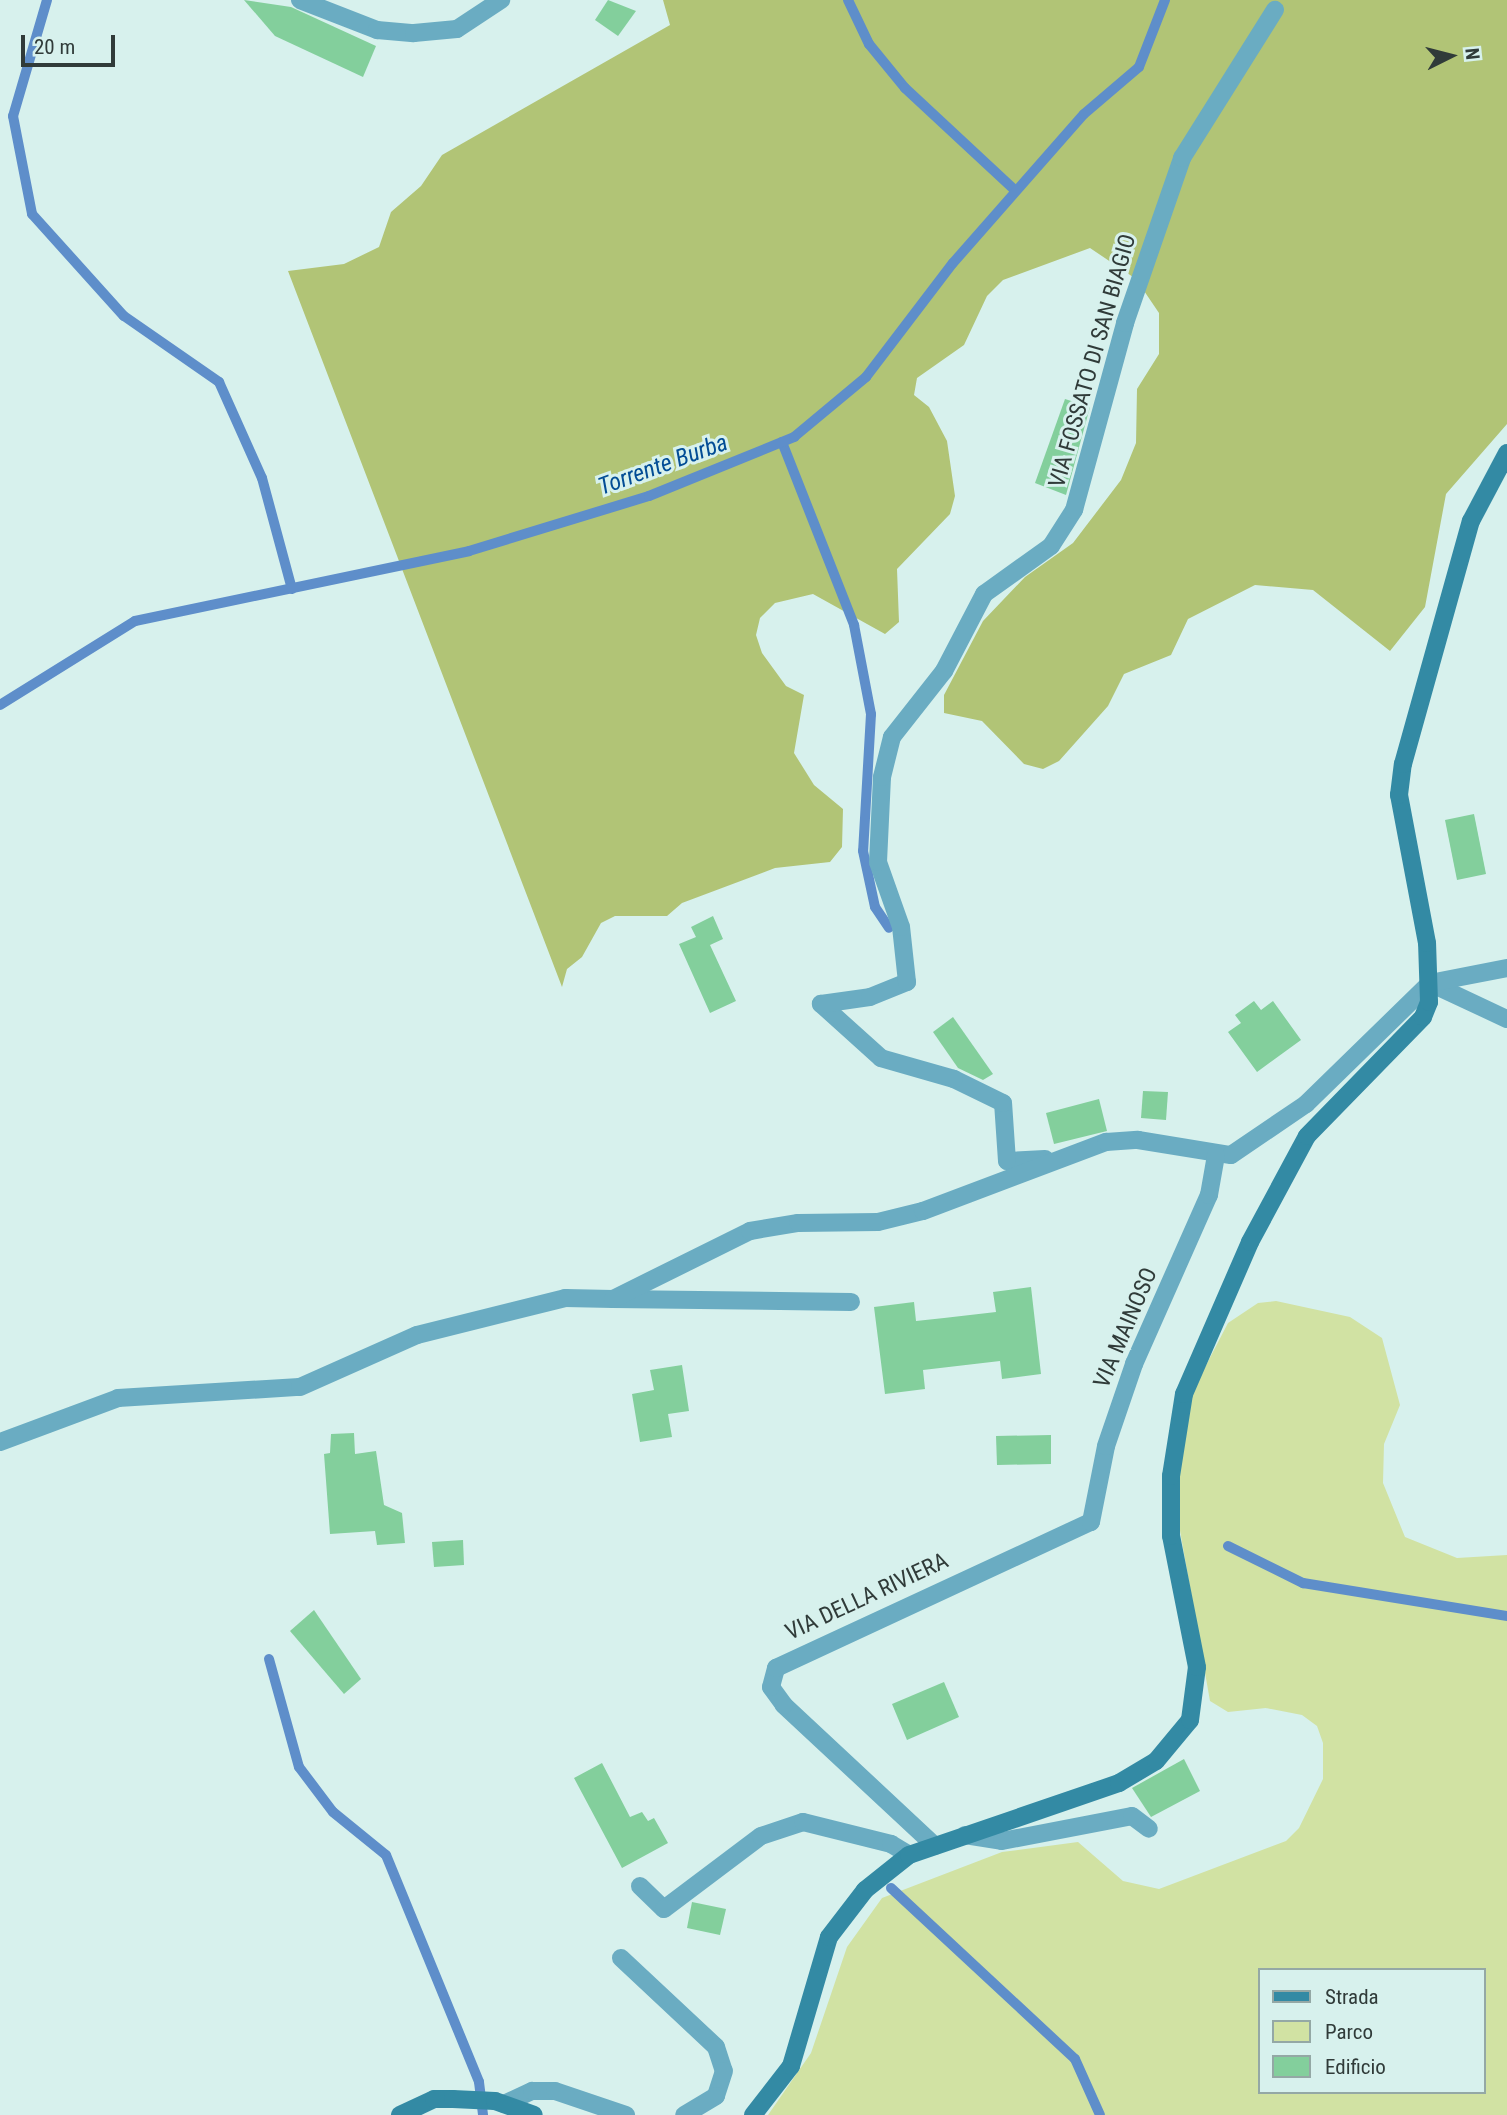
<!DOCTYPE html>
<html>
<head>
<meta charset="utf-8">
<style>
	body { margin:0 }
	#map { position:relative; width:1507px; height:2115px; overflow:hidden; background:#d7f1ed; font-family:"Roboto Condensed",sans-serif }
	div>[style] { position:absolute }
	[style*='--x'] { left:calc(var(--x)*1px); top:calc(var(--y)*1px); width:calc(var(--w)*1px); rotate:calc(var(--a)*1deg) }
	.green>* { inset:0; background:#d1e2a3 }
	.forest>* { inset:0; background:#b1c476 }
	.stream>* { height:10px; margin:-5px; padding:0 5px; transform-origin:5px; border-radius:5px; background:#5e8eca }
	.building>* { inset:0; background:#83cf9c }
	.lane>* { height:18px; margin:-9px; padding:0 9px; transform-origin:9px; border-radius:9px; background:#6aacc2 }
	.street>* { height:18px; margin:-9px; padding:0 9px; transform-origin:9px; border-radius:9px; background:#6aacc2 }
	.secondary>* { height:18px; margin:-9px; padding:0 9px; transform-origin:9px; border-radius:9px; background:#338aa4 }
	span { translate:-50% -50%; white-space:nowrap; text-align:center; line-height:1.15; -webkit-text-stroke:6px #d7f1ed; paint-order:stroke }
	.street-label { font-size:23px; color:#303b39 }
	.water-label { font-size:24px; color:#024d95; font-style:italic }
	.legend { position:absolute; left:1258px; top:1968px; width:228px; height:126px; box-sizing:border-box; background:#d7f1ed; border:2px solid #94a8a5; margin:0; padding:9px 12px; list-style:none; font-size:21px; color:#303b39 }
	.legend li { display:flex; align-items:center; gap:14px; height:35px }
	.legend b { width:35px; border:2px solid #94a8a5 }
	.north { position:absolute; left:1416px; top:21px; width:70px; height:70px; -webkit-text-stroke:5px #d7f1ed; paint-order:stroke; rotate:84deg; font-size:19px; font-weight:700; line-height:28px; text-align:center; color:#303b39 }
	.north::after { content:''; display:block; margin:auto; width:24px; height:32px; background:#303b39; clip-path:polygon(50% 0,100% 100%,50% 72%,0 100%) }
	.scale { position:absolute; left:21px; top:35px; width:94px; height:32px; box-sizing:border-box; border:4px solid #303b39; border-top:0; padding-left:9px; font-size:21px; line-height:24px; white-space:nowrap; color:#303b39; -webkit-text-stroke:5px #d7f1ed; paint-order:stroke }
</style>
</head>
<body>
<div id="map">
	<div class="green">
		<i style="clip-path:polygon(evenodd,1276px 1301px,1350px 1317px,1382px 1338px,1400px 1405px,1384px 1444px,1383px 1483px,1405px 1537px,1457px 1558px,1507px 1555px,1507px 2115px,768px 2115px,811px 2053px,847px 1947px,882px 1898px,1002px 1852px,1078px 1842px,1123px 1881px,1159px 1889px,1286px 1841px,1299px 1828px,1323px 1779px,1323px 1743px,1317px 1726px,1302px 1715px,1266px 1708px,1228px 1712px,1210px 1701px,1176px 1508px,1188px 1400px,1228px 1323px,1258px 1303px,1276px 1301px,1260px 1970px,1484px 1970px,1484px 2092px,1260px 2092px,1260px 1970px)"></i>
	</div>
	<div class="forest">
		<i style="clip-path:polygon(663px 0,1507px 0,1507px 424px,1446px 494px,1425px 607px,1390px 651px,1313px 590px,1255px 585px,1188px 619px,1171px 655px,1124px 674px,1108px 706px,1059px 761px,1043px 769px,1024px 764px,982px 721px,944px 713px,944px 695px,983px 621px,1025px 577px,1073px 543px,1121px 480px,1136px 443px,1137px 389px,1159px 354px,1159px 313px,1136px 279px,1090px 248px,1003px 280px,987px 296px,964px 345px,917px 378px,914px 395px,929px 407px,947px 441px,955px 496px,950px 514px,897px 569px,899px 622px,885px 634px,813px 594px,775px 603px,760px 618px,756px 635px,762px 653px,786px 686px,804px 695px,794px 753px,814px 785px,843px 809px,842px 847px,830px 862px,775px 868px,682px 903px,667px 916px,615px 916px,601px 923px,582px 957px,567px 969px,562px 987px,288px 271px,344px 264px,379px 247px,391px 212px,421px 186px,442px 155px,670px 25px)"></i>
	</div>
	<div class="stream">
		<i style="--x:47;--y:0;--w:121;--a:106.3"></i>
		<i style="--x:13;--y:116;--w:100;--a:79"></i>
		<i style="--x:32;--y:214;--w:137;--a:48"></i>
		<i style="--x:124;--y:316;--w:116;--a:34.8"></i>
		<i style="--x:219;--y:382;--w:105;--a:65.9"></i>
		<i style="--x:262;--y:478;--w:115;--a:74.9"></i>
		<i style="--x:848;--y:0;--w:49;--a:64.5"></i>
		<i style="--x:869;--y:44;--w:57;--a:50.7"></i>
		<i style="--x:905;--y:88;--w:151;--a:42.9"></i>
		<i style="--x:782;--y:442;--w:197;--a:68.5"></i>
		<i style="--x:854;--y:625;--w:91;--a:79.2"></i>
		<i style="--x:871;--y:714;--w:137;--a:93.3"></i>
		<i style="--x:863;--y:851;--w:57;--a:77.9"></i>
		<i style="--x:875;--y:907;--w:25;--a:56"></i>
		<i style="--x:0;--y:705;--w:159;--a:-31.9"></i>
		<i style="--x:135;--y:621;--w:341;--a:-11.8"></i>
		<i style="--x:469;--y:551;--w:188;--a:-17"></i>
		<i style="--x:649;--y:496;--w:157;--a:-22.1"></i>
		<i style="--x:794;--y:437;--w:94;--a:-39.8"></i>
		<i style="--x:866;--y:377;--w:143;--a:-52.7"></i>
		<i style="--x:953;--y:263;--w:198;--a:-48.7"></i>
		<i style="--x:1084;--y:114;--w:72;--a:-40.5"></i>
		<i style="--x:1139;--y:67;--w:72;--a:-68.8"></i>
		<i style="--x:1228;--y:1546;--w:84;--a:26.3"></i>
		<i style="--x:1303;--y:1583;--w:207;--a:9.2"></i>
		<i style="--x:269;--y:1659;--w:112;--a:74.5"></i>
		<i style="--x:299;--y:1767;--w:56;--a:52.9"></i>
		<i style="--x:333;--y:1812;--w:68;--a:39.1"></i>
		<i style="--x:386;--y:1855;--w:245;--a:67.7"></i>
		<i style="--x:479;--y:2082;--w:33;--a:83"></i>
		<i style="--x:891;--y:1888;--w:251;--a:42.9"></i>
		<i style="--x:1075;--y:2059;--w:61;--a:65.9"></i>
	</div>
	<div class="building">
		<i style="clip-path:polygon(244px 0,291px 7px,376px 46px,363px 77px,275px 36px)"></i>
		<i style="clip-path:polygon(608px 0,636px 11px,618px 36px,595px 20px)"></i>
		<i style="clip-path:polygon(1065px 399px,1090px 407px,1066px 495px,1035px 483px)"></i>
		<i style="clip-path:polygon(1474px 814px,1486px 874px,1457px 880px,1445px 820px)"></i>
		<i style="clip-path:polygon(713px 916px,723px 939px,710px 945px,736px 1001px,710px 1013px,679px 944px,696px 937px,691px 927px)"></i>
		<i style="clip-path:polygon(1254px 1001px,1261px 1010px,1273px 1001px,1301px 1040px,1257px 1072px,1228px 1032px,1241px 1023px,1235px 1015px)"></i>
		<i style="clip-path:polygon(953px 1017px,993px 1074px,983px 1080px,958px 1068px,933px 1032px)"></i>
		<i style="clip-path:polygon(1143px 1091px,1168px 1092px,1166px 1120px,1141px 1118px)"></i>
		<i style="clip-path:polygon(1099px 1099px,1107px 1131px,1054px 1144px,1046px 1113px)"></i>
		<i style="clip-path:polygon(1031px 1287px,1041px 1374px,1002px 1379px,1000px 1361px,923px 1370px,925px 1389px,885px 1394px,874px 1307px,914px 1302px,916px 1321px,944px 1318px,996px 1312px,993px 1292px)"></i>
		<i style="clip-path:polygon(682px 1365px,689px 1411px,668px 1414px,672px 1437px,640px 1442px,632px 1394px,654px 1390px,650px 1370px)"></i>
		<i style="clip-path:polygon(354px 1433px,355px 1454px,376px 1451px,384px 1505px,402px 1513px,405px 1543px,377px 1545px,375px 1531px,330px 1534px,324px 1454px,330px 1453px,331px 1434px)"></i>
		<i style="clip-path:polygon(1051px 1435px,1051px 1464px,997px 1465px,996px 1436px)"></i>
		<i style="clip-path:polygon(463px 1540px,464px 1565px,434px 1567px,432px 1542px)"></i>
		<i style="clip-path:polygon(314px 1610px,361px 1679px,344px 1694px,290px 1631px)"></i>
		<i style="clip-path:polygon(944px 1682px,959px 1717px,907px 1740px,892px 1704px)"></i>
		<i style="clip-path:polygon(1184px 1759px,1200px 1791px,1151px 1817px,1132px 1788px)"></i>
		<i style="clip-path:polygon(602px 1763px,630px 1817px,642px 1812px,648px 1821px,654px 1818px,668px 1843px,622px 1868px,574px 1778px)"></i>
		<i style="clip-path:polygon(692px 1902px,726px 1909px,720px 1935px,687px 1928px)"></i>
	</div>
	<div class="lane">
		<i style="--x:613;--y:1299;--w:238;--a:0.7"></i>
		<i style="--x:965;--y:1835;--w:37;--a:9"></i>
		<i style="--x:1002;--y:1841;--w:132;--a:-10.9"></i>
		<i style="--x:1132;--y:1816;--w:21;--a:37"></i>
		<i style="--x:621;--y:1958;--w:130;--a:43.1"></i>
		<i style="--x:716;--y:2047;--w:25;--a:72"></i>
		<i style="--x:724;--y:2071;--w:26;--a:108"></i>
		<i style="--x:716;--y:2096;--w:37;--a:149"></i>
		<i style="--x:504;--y:2104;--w:31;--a:-25"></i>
		<i style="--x:532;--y:2091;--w:23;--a:0"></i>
		<i style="--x:555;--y:2091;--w:75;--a:18.7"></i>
	</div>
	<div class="street">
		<i style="--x:300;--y:0;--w:83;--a:21.3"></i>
		<i style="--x:377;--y:30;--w:37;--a:5"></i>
		<i style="--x:414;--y:33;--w:43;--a:-5.3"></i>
		<i style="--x:457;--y:29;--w:53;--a:-33.4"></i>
		<i style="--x:1430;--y:983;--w:85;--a:25.1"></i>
		<i style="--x:1045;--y:1159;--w:38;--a:177"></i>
		<i style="--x:1007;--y:1161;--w:58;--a:-93.9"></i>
		<i style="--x:1003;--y:1103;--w:55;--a:-153.9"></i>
		<i style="--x:954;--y:1079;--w:76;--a:-164"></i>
		<i style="--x:881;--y:1058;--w:81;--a:-138"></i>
		<i style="--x:821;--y:1004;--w:49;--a:-8.1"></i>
		<i style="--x:870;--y:997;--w:40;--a:-22"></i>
		<i style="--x:907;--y:982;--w:55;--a:-96.2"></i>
		<i style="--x:901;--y:927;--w:69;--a:-109.5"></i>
		<i style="--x:878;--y:862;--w:85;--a:-87.3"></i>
		<i style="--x:882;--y:777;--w:41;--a:-76"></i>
		<i style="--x:892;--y:737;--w:84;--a:-51.8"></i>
		<i style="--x:944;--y:671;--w:87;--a:-62.5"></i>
		<i style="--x:984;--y:594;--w:82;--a:-35.6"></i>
		<i style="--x:1051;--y:546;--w:43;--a:-57.4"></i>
		<i style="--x:1074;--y:510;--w:194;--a:-74.7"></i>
		<i style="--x:1125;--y:323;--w:175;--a:-70.9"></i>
		<i style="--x:1182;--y:158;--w:175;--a:-57.9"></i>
		<i style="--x:0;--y:1442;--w:126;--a:-20.4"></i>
		<i style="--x:118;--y:1398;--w:182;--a:-3.5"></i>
		<i style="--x:300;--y:1387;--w:128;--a:-24"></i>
		<i style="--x:417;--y:1335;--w:153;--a:-14"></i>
		<i style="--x:565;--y:1298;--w:48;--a:1.2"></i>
		<i style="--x:613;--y:1299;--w:153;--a:-26.4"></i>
		<i style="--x:750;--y:1231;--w:49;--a:-9.5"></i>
		<i style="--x:798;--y:1223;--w:80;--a:-0.7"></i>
		<i style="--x:878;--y:1222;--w:46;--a:-13.7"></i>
		<i style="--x:923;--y:1211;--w:196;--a:-20.7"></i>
		<i style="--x:1106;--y:1142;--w:32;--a:-4"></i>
		<i style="--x:1138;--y:1140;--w:94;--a:9.2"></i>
		<i style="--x:1231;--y:1155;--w:91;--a:-34.2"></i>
		<i style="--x:1306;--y:1104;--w:173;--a:-44.3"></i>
		<i style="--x:1430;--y:983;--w:78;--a:-11"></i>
		<i style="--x:935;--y:1846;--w:207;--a:-137"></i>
		<i style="--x:784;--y:1705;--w:22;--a:-126"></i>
		<i style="--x:771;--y:1687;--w:20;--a:-75"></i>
		<i style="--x:776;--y:1668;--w:347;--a:-24.9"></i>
		<i style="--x:1091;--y:1522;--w:77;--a:-78.8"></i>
		<i style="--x:1106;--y:1446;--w:87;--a:-71.1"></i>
		<i style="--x:1134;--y:1364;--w:185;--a:-66.1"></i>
		<i style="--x:1209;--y:1195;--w:40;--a:-80"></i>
		<i style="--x:640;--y:1886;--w:33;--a:44"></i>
		<i style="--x:664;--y:1909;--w:121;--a:-37"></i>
		<i style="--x:761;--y:1836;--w:44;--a:-18.4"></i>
		<i style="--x:803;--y:1822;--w:91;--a:14"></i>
		<i style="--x:891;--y:1844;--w:21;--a:31"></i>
	</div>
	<div class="secondary">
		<i style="--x:400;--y:2115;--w:38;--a:-25"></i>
		<i style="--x:434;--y:2099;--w:19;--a:0"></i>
		<i style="--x:453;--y:2099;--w:42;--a:2.7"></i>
		<i style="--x:495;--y:2101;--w:41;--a:19.7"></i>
		<i style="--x:753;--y:2115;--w:62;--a:-52.2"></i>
		<i style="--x:791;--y:2066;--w:134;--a:-73.6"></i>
		<i style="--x:829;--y:1937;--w:59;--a:-52.5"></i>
		<i style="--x:865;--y:1890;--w:56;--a:-38.5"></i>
		<i style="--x:909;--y:1855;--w:222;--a:-18.9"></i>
		<i style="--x:1119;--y:1783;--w:43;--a:-30.7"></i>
		<i style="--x:1156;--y:1761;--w:53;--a:-50.3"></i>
		<i style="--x:1190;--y:1720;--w:53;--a:-82.5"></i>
		<i style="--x:1197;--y:1667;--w:134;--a:-101.2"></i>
		<i style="--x:1171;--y:1536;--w:60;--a:-90"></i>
		<i style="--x:1171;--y:1476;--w:83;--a:-81"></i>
		<i style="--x:1184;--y:1394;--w:166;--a:-66.5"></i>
		<i style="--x:1250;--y:1242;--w:120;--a:-61.7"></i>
		<i style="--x:1307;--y:1136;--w:166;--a:-45.7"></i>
		<i style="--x:1423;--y:1017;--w:16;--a:-68"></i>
		<i style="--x:1429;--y:1002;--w:59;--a:-91.9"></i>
		<i style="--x:1427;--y:943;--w:151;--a:-100.7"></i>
		<i style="--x:1399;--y:795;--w:31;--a:-83"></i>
		<i style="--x:1403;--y:764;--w:252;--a:-74.4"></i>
		<i style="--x:1471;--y:521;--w:77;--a:-62.1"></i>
	</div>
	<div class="street-label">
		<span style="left:1093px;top:361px;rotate:-74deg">VIA FOSSATO DI SAN BIAGIO</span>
		<span style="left:1126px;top:1328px;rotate:-67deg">VIA MAINOSO</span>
		<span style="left:867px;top:1597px;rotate:-25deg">VIA DELLA RIVIERA</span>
	</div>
	<div class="water-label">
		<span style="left:663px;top:465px;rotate:-20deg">Torrente Burba</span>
	</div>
	<ul class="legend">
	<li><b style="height:9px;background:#338aa4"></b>Strada</li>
	<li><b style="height:19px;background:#d1e2a3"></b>Parco</li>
	<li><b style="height:19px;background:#83cf9c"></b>Edificio</li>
	</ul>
	<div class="north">N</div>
	<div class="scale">20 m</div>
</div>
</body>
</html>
